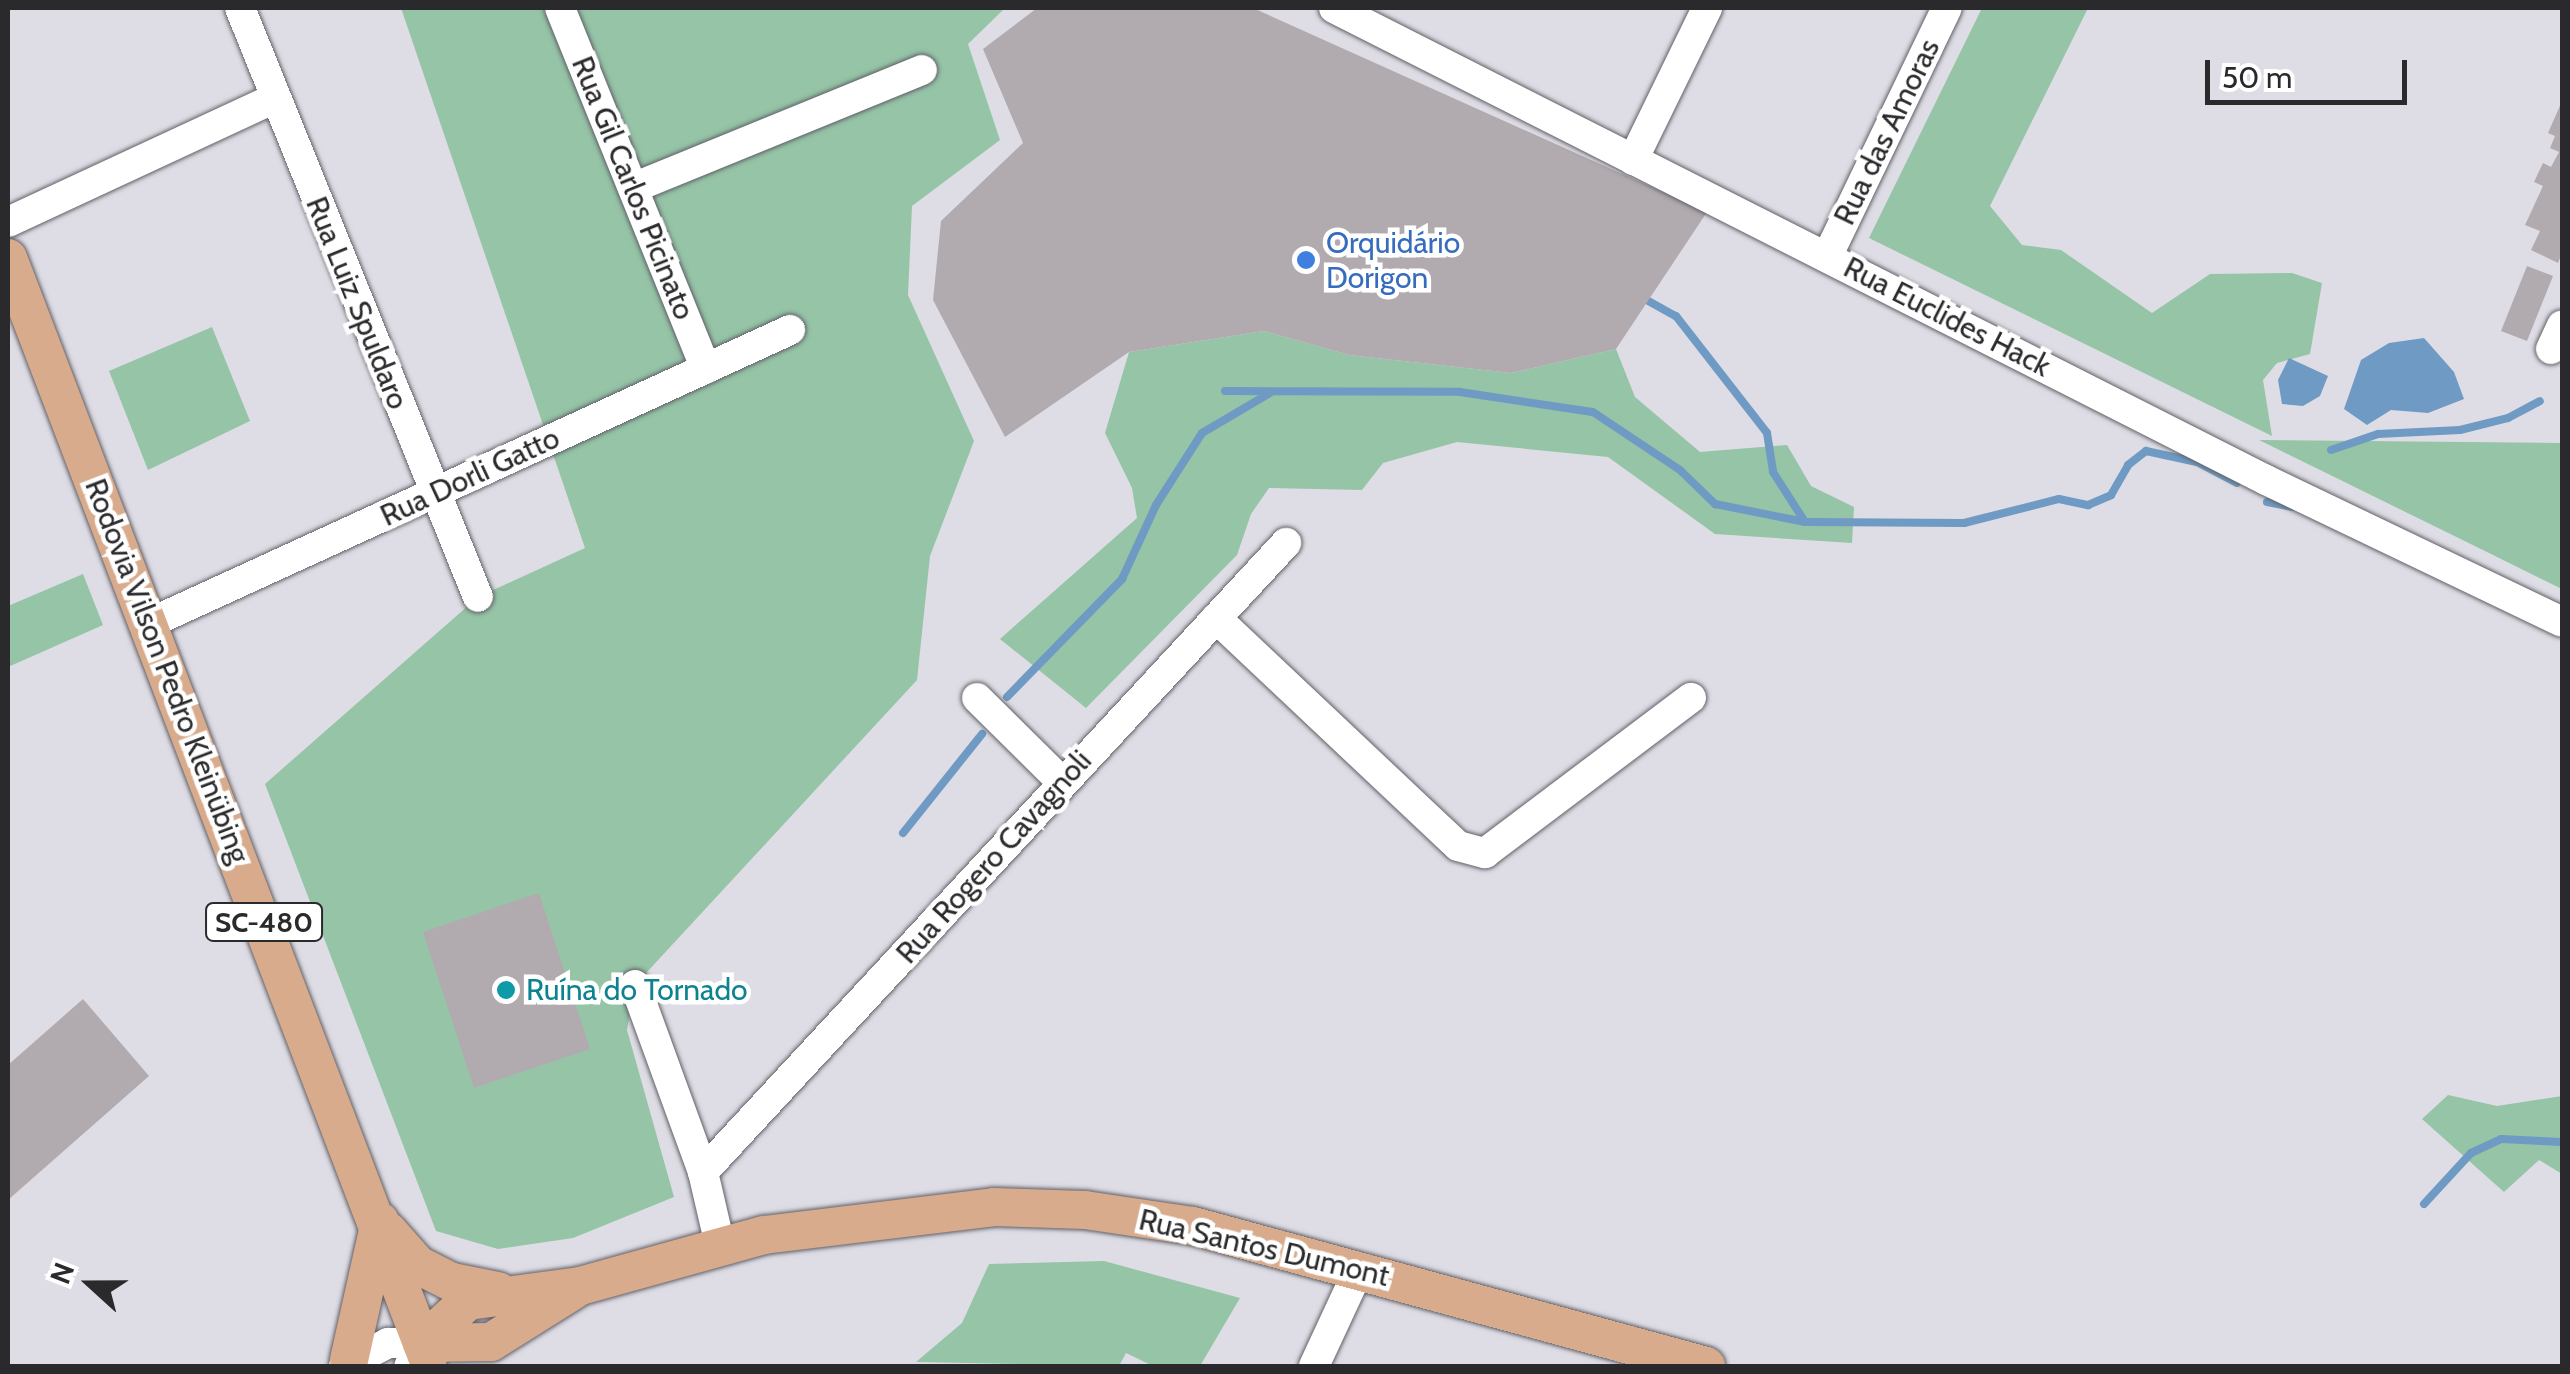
<!DOCTYPE html>
<html>
<head>
<meta charset="utf-8">
<style>
	body { margin:0 }
	#map { position:relative; width:2570px; height:1374px; overflow:hidden; background:#dedde5; font-family:Cabin,sans-serif }
	div>[style] { position:absolute }
	[style*='--x'] { left:calc(var(--x)*1px); top:calc(var(--y)*1px); width:calc(var(--w)*1px); rotate:calc(var(--a)*1deg) }
	.green>* { inset:0; background:#95c4a7 }
	.water>* { inset:0; background:#6f9ac3 }
	.stream>* { height:8px; margin:-4px; padding:0 4px; transform-origin:4px; border-radius:4px; background:#6f9ac3 }
	.building>* { inset:0; background:#b1abb0 }
	.roads { filter:drop-shadow(0 0 2px #616067) drop-shadow(0 0 2px #616067) }
	.minor>* { height:30px; margin:-15px; padding:0 15px; transform-origin:15px; border-radius:15px; background:#fff }
	.major>* { height:38px; margin:-19px; padding:0 19px; transform-origin:19px; border-radius:19px; background:#d7ab8c }
	.dots>* { width:28px; height:28px; translate:-50% -50%; box-sizing:border-box; border:5px solid #fff; border-radius:50% }
	span { translate:-50% -50%; white-space:nowrap; text-align:center; line-height:1.15; -webkit-text-stroke:9px #fff; paint-order:stroke }
	.shield-label span { padding:2px 8px; background:#fff; border:2px solid; border-radius:8px; -webkit-text-stroke-width:0 }
	.shield-label { font-size:28px; color:#2a2a2c; font-weight:700 }
	.street-label { font-size:30px; color:#2a2a2c }
	.shop-label { font-size:30px; color:#366cbe }
	.left { translate:0 -50%; text-align:left }
	.culture-label { font-size:30px; color:#0d838f }
	.frame { position:absolute; inset:0; border:10px solid #2a2a2c; pointer-events:none }
	.north { position:absolute; left:40px; top:1234px; width:100px; height:100px; -webkit-text-stroke:8px #fff; paint-order:stroke; rotate:291deg; font-size:28px; font-weight:700; line-height:40px; text-align:center; color:#2a2a2c }
	.north::after { content:''; display:block; margin:auto; width:35px; height:45px; background:#2a2a2c; clip-path:polygon(50% 0,100% 100%,50% 72%,0 100%) }
	.scale { position:absolute; left:2205px; top:60px; width:202px; height:45px; box-sizing:border-box; border:5px solid #2a2a2c; border-top:0; padding-left:12px; font-size:30px; line-height:35px; white-space:nowrap; color:#2a2a2c; -webkit-text-stroke:8px #fff; paint-order:stroke }
</style>
</head>
<body>
<div id="map">
	<div class="green">
		<i style="clip-path:polygon(401px 8px,1005px 8px,968px 44px,1000px 140px,912px 206px,908px 295px,974px 441px,930px 556px,917px 680px,635px 985px,627px 1030px,674px 1197px,573px 1238px,498px 1249px,436px 1231px,265px 784px,478px 597px,585px 548px)"></i>
		<i style="clip-path:polygon(1982px 8px,2088px 8px,1990px 206px,2022px 245px,2061px 250px,2152px 313px,2210px 274px,2292px 273px,2322px 283px,2310px 354px,2277px 363px,2263px 380px,2272px 436px,1869px 238px)"></i>
		<i style="clip-path:polygon(212px 327px,250px 421px,148px 470px,109px 371px)"></i>
		<i style="clip-path:polygon(1264px 331px,1349px 355px,1511px 373px,1616px 349px,1635px 397px,1700px 452px,1787px 445px,1811px 486px,1854px 507px,1852px 543px,1715px 534px,1608px 457px,1457px 442px,1383px 463px,1362px 490px,1269px 488px,1251px 514px,1237px 555px,1086px 708px,1000px 639px,1137px 518px,1132px 488px,1105px 433px,1129px 352px)"></i>
		<i style="clip-path:polygon(2259px 440px,2562px 443px,2562px 589px,2489px 553px)"></i>
		<i style="clip-path:polygon(83px 574px,103px 625px,8px 667px,8px 606px)"></i>
		<i style="clip-path:polygon(2448px 1095px,2497px 1106px,2562px 1096px,2562px 1174px,2539px 1160px,2504px 1192px,2422px 1119px)"></i>
		<i style="clip-path:polygon(1104px 1261px,1240px 1298px,1200px 1366px,1153px 1366px,1126px 1353px,1119px 1366px,916px 1362px,962px 1323px,989px 1264px)"></i>
	</div>
	<div class="water">
		<i style="clip-path:polygon(2424px 338px,2454px 372px,2464px 399px,2428px 413px,2391px 410px,2367px 425px,2344px 409px,2361px 360px,2389px 343px)"></i>
		<i style="clip-path:polygon(2289px 358px,2328px 376px,2320px 396px,2303px 406px,2282px 404px,2278px 380px)"></i>
	</div>
	<div class="stream">
		<i style="--x:1643;--y:298;--w:38;--a:29"></i>
		<i style="--x:1676;--y:316;--w:148;--a:52.1"></i>
		<i style="--x:1767;--y:433;--w:39;--a:81"></i>
		<i style="--x:1773;--y:472;--w:59;--a:57.4"></i>
		<i style="--x:1225;--y:391;--w:235;--a:0.2"></i>
		<i style="--x:1460;--y:392;--w:134;--a:8.6"></i>
		<i style="--x:1593;--y:412;--w:105;--a:33.7"></i>
		<i style="--x:1680;--y:470;--w:49;--a:44.2"></i>
		<i style="--x:1715;--y:504;--w:92;--a:11.3"></i>
		<i style="--x:1805;--y:522;--w:159;--a:0.4"></i>
		<i style="--x:1964;--y:523;--w:98;--a:-14.2"></i>
		<i style="--x:2059;--y:499;--w:30;--a:12"></i>
		<i style="--x:2088;--y:505;--w:25;--a:-23"></i>
		<i style="--x:2111;--y:495;--w:34;--a:-60"></i>
		<i style="--x:2128;--y:465;--w:23;--a:-38"></i>
		<i style="--x:2146;--y:451;--w:52;--a:12.2"></i>
		<i style="--x:2197;--y:462;--w:45;--a:27.7"></i>
		<i style="--x:2331;--y:450;--w:50;--a:-18.8"></i>
		<i style="--x:2378;--y:434;--w:82;--a:-2.8"></i>
		<i style="--x:2460;--y:430;--w:49;--a:-14"></i>
		<i style="--x:2508;--y:418;--w:36;--a:-28"></i>
		<i style="--x:2267;--y:502;--w:25;--a:11"></i>
		<i style="--x:1007;--y:697;--w:165;--a:-45.7"></i>
		<i style="--x:1122;--y:579;--w:81;--a:-65.3"></i>
		<i style="--x:1156;--y:505;--w:85;--a:-57.4"></i>
		<i style="--x:1202;--y:433;--w:79;--a:-30.5"></i>
		<i style="--x:903;--y:833;--w:127;--a:-51.4"></i>
		<i style="--x:2424;--y:1204;--w:69;--a:-47.3"></i>
		<i style="--x:2471;--y:1153;--w:33;--a:-25"></i>
		<i style="--x:2501;--y:1139;--w:61;--a:2.8"></i>
	</div>
	<div class="building">
		<i style="clip-path:polygon(1037px 8px,1253px 8px,1707px 212px,1616px 349px,1511px 373px,1349px 355px,1264px 331px,1129px 352px,1005px 437px,933px 300px,941px 221px,1023px 143px,983px 49px)"></i>
		<i style="clip-path:polygon(2562px 101px,2562px 253px,2558px 263px,2531px 250px,2540px 231px,2525px 225px,2543px 186px,2534px 182px,2543px 163px,2551px 167px,2559px 152px,2550px 148px,2555px 136px,2548px 133px)"></i>
		<i style="clip-path:polygon(2527px 266px,2553px 276px,2527px 341px,2501px 331px)"></i>
		<i style="clip-path:polygon(539px 893px,590px 1049px,474px 1088px,423px 932px)"></i>
		<i style="clip-path:polygon(83px 999px,149px 1076px,8px 1200px,8px 1065px)"></i>
	</div>
	<div class="roads">
		<div class="minor">
			<i style="--x:240;--y:8;--w:635;--a:68"></i>
			<i style="--x:560;--y:8;--w:389;--a:68"></i>
			<i style="--x:1334;--y:8;--w:1045;--a:26.86"></i>
			<i style="--x:2266;--y:480;--w:328;--a:25.6"></i>
			<i style="--x:1633;--y:160;--w:169;--a:-64"></i>
			<i style="--x:633;--y:188;--w:312;--a:-22.2"></i>
			<i style="--x:8;--y:222;--w:292;--a:-24.9"></i>
			<i style="--x:1827;--y:257;--w:276;--a:-64.3"></i>
			<i style="--x:2551;--y:349;--w:26;--a:-65"></i>
			<i style="--x:1216;--y:618;--w:332;--a:43.3"></i>
			<i style="--x:1458;--y:846;--w:28;--a:15"></i>
			<i style="--x:1485;--y:853;--w:258;--a:-37"></i>
			<i style="--x:150;--y:623;--w:704;--a:-24.6"></i>
			<i style="--x:977;--y:698;--w:120;--a:44.7"></i>
			<i style="--x:635;--y:985;--w:199;--a:70"></i>
			<i style="--x:703;--y:1172;--w:75;--a:76.9"></i>
			<i style="--x:703;--y:1172;--w:858;--a:-47.17"></i>
			<i style="--x:344;--y:1366;--w:50;--a:-27.6"></i>
			<i style="--x:388;--y:1343;--w:34;--a:0"></i>
			<i style="--x:422;--y:1343;--w:26;--a:119"></i>
			<i style="--x:1314;--y:1366;--w:107;--a:-65.1"></i>
		</div>
		<div class="major">
			<i style="--x:8;--y:258;--w:1178;--a:69.12"></i>
			<i style="--x:388;--y:1231;--w:45;--a:48.6"></i>
			<i style="--x:418;--y:1265;--w:38;--a:27"></i>
			<i style="--x:452;--y:1282;--w:47;--a:11.1"></i>
			<i style="--x:422;--y:1343;--w:62;--a:-42.4"></i>
			<i style="--x:468;--y:1301;--w:113;--a:-7.6"></i>
			<i style="--x:580;--y:1286;--w:191;--a:-15.5"></i>
			<i style="--x:764;--y:1235;--w:232;--a:-6.9"></i>
			<i style="--x:994;--y:1207;--w:91;--a:1.9"></i>
			<i style="--x:1085;--y:1210;--w:109;--a:8.4"></i>
			<i style="--x:1193;--y:1226;--w:532;--a:15.26"></i>
			<i style="--x:422;--y:1343;--w:69;--a:-0.8"></i>
			<i style="--x:491;--y:1342;--w:98;--a:-32.1"></i>
			<i style="--x:349;--y:1360;--w:142;--a:-77.4"></i>
		</div>
	</div>
	<div class="dots">
		<i style="left:1306px;top:260px;background:#3f7fe0"></i>
		<i style="left:506px;top:990px;background:#0f9aa8"></i>
	</div>
	<div class="shield-label">
		<span style="left:264px;top:922px">SC-480</span>
	</div>
	<div class="street-label">
		<span style="left:1887px;top:132px;rotate:-64deg">Rua das Amoras</span>
		<span style="left:633px;top:188px;rotate:68deg">Rua Gil Carlos Picinato</span>
		<span style="left:357px;top:303px;rotate:68deg">Rua Luiz Spuldaro</span>
		<span style="left:1947px;top:317px;rotate:27deg">Rua Euclides Hack</span>
		<span style="left:470px;top:477px;rotate:-25deg">Rua Dorli Gatto</span>
		<span style="left:167px;top:671px;rotate:69deg">Rodovia Vilson Pedro Kleinübing</span>
		<span style="left:994px;top:857px;rotate:-48deg">Rua Rogero Cavagnoli</span>
		<span style="left:1264px;top:1248px;rotate:13deg">Rua Santos Dumont</span>
	</div>
	<div class="shop-label">
		<span class="left" style="left:1326px;top:260px">Orquidário<br>Dorigon</span>
	</div>
	<div class="culture-label">
		<span class="left" style="left:526px;top:990px">Ruína do Tornado</span>
	</div>
	<div class="frame"></div>
	<div class="north">N</div>
	<div class="scale">50 m</div>
</div>
</body>
</html>
